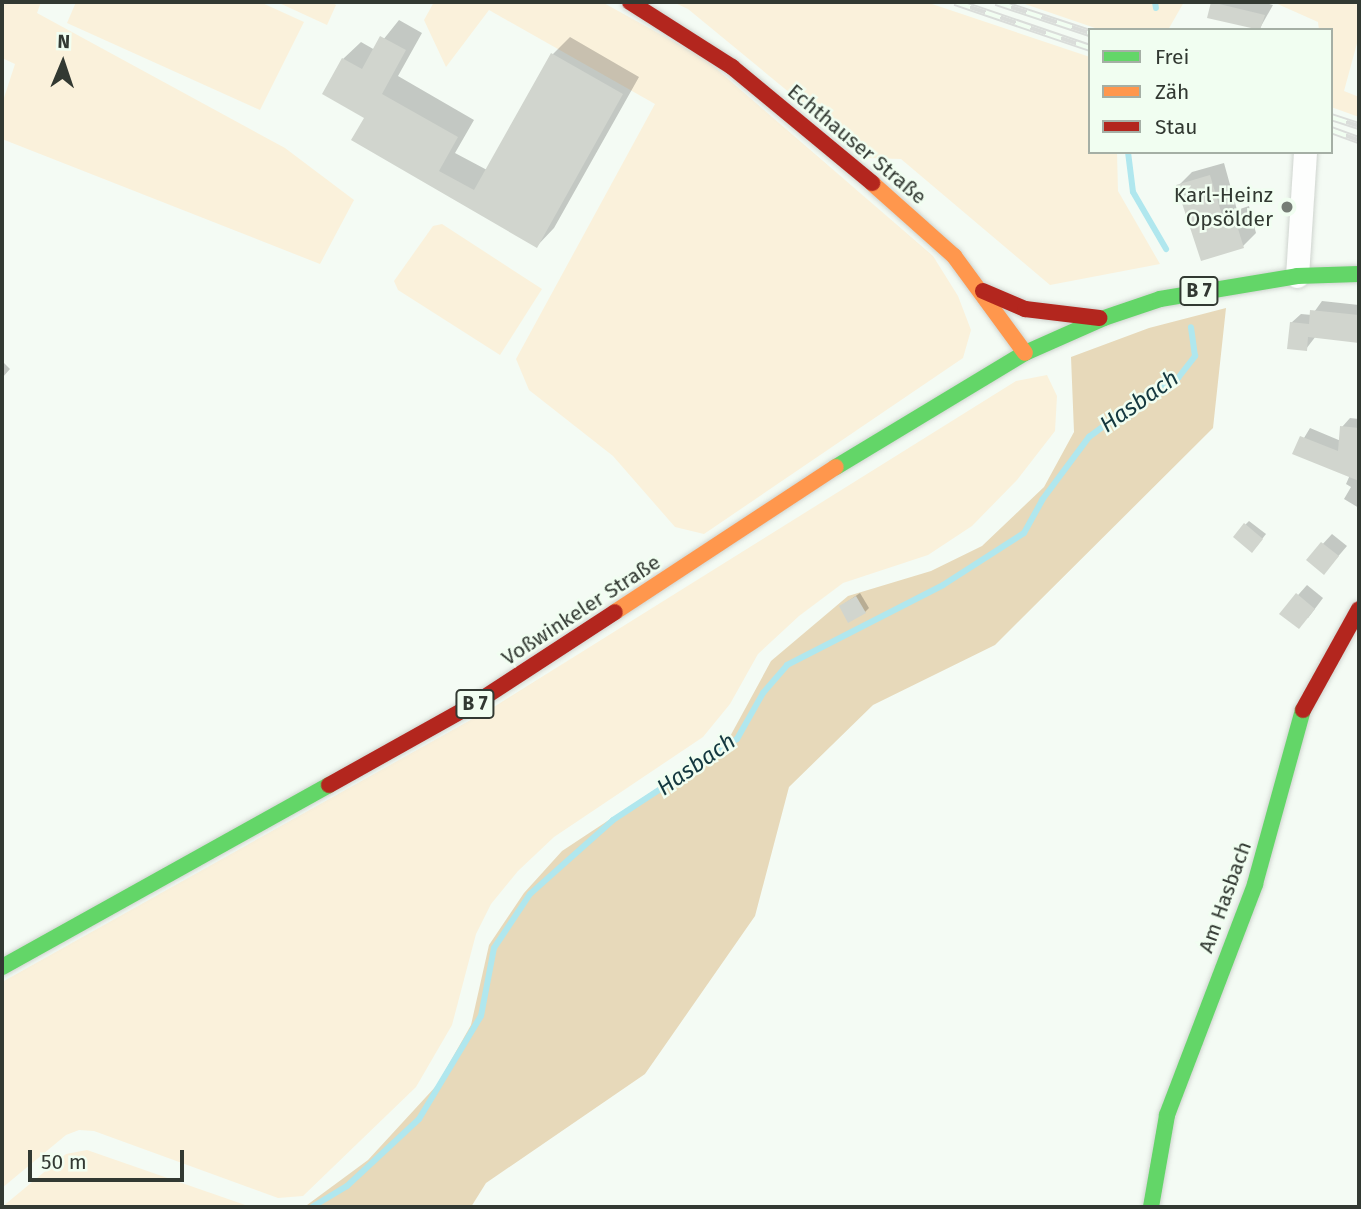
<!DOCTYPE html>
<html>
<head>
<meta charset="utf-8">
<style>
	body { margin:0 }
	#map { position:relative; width:1361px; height:1209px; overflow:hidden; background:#f4fbf4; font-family:"Fira Sans",sans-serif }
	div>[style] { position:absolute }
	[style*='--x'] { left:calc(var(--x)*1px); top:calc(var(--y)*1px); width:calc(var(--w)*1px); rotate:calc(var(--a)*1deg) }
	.green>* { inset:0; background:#faf1db }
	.forest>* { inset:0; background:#e7d9ba }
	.shadow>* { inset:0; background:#0003 }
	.stream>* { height:6px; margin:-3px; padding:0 3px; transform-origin:3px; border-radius:3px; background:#b0e7ee }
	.building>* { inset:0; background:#d1d5ce }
	.roads { filter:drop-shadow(0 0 2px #cfd4cf) drop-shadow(0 0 2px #cfd4cf) }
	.street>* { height:23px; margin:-11.5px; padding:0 11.5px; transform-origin:11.5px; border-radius:11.5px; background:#fdfefd }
	.fast>* { height:16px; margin:-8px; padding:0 8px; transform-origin:8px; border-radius:8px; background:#63d668 }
	.slow>* { height:16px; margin:-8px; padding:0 8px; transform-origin:8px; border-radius:8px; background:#ff974d }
	.jam>* { height:16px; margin:-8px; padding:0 8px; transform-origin:8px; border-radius:8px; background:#b3261e }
	.rail>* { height:8px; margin-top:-4px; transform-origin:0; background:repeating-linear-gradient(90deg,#f1fef1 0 16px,#daddda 0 32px); box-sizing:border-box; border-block:2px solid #daddda }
	.dots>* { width:19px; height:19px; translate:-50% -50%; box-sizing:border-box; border:4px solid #f1fef1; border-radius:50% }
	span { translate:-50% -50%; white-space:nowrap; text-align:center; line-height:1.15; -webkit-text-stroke:5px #f1fef1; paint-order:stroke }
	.shield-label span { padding:2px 5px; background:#f1fef1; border:2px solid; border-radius:5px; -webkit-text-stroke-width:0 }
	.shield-label { font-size:19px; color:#323932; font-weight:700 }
	.street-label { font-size:21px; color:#323932 }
	.poi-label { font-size:21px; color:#323932 }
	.right { translate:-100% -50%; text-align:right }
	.water-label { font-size:23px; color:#14383f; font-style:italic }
	.frame { position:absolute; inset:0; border:4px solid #323932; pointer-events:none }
	.legend { position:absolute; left:1088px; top:28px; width:245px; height:126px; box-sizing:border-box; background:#f1fef1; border:2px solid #a5afa5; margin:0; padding:9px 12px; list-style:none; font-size:21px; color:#323932 }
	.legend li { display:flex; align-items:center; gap:14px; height:35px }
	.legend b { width:35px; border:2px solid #a5afa5 }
	.north { position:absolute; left:28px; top:28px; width:70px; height:70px; -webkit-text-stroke:5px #f1fef1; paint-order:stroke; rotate:2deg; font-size:19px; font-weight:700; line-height:28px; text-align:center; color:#323932 }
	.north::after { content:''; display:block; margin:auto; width:24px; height:32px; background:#323932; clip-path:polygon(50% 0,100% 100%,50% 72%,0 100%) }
	.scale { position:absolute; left:28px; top:1150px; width:156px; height:32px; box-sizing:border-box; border:4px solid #323932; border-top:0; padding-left:9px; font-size:21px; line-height:24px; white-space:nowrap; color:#323932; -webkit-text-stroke:5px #f1fef1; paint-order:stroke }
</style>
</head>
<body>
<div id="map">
	<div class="green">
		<i style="clip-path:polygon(2px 2px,41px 2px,37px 13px,285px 148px,354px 200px,320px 264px,2px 139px,2px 104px,15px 64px,2px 58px)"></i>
		<i style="clip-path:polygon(76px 2px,260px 2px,304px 22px,260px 110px,67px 23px)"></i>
		<i style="clip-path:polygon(277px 2px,331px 2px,336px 5px,327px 25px)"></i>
		<i style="clip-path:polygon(434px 2px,602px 2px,705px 59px,933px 256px,958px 296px,971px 330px,963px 358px,704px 534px,675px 527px,613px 456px,529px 390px,516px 359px,655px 104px,489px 10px,446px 67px,424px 20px)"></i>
		<i style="clip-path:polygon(673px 2px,926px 2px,1090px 57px,1090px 152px,1117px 152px,1118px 191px,1160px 264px,1050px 285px,901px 159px,869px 158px,688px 9px)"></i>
		<i style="clip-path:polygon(1019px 2px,1184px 2px,1168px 30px,1101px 30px)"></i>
		<i style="clip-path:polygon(1273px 2px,1359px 2px,1359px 36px,1344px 91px,1359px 97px,1359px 117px,1331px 107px,1331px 30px,1319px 30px,1318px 22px)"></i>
		<i style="clip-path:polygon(442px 224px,542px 289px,500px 355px,398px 290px,394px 281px,433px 226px)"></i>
		<i style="clip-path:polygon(1047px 375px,1057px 396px,1055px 431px,1017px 480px,972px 526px,928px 555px,843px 583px,799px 616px,758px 654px,730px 704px,703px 737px,554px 837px,518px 871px,491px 904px,476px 934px,452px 1025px,416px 1087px,303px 1196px,278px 1198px,94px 1131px,79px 1130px,66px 1135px,2px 1188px,2px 982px,492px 708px,1016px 381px)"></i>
		<i style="clip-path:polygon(87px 1150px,251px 1207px,2px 1207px,66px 1154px)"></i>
	</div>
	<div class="forest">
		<i style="clip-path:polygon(1226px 308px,1213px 428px,995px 645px,873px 705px,789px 787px,755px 916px,645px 1074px,486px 1183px,471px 1207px,296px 1207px,307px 1205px,368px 1160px,437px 1085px,471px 1025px,489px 945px,524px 893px,562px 851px,727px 742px,771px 661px,848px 596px,931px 571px,982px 546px,1044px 487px,1074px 432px,1071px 357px,1149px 328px)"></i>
	</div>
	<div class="shadow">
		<i style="clip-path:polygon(1213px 2px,1262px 2px,1273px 5px,1260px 28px,1209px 17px)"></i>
		<i style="clip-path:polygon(399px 20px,422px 33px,398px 76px,474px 120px,455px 153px,487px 170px,552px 55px,570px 37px,639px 77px,554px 228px,537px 246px,366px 117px,343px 59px,361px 42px,375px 50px)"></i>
		<i style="clip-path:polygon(1224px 163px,1237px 210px,1249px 206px,1256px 233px,1243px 246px,1178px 186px,1192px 172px)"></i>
		<i style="clip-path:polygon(1322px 301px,1359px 305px,1359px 341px,1316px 336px,1306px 349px,1291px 323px,1301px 314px,1312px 315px)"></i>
		<i style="clip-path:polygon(2px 361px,10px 369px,2px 378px)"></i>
		<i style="clip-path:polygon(1350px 418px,1359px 419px,1359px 508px,1344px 499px,1351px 487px,1346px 484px,1350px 475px,1295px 453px,1310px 428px,1341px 441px,1342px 427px)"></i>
		<i style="clip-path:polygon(1249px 521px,1266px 534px,1256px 547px,1245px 525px)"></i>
		<i style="clip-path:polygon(1332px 534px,1347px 546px,1324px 573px,1308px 560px)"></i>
		<i style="clip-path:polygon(1307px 585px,1323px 598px,1308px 618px,1282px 613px)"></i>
		<i style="clip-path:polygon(860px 593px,869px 608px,865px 612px,841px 606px)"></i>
	</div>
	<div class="stream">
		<i style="--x:1155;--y:2;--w:6;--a:81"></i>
		<i style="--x:1128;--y:152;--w:40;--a:82.9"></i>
		<i style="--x:1133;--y:192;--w:66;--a:59.9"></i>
		<i style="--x:312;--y:1207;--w:41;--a:-31"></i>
		<i style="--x:347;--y:1186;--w:98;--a:-42.9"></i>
		<i style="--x:419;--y:1119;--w:120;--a:-59"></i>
		<i style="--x:481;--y:1016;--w:69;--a:-79.2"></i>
		<i style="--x:494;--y:948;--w:65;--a:-56.3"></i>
		<i style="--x:530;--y:894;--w:111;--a:-41.7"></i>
		<i style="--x:613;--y:820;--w:148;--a:-33.2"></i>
		<i style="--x:737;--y:739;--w:53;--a:-60.5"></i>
		<i style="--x:763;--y:693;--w:37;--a:-49"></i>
		<i style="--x:787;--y:665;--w:175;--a:-27.1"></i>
		<i style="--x:943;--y:585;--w:96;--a:-32.7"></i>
		<i style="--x:1024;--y:533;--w:38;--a:-61"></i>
		<i style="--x:1042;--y:500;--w:79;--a:-53.3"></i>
		<i style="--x:1089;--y:437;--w:79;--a:-36.7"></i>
		<i style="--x:1152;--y:390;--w:29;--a:-25"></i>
		<i style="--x:1178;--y:378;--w:28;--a:-52"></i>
		<i style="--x:1195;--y:356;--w:29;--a:-98"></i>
	</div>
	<div class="building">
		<i style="clip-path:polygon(1211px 2px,1265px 15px,1260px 30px,1207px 18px)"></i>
		<i style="clip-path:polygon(380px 36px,406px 50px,382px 94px,458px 137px,439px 171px,474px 190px,551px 53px,623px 94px,537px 248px,351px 140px,364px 118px,322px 94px,342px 58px,362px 69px)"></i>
		<i style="clip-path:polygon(1210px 175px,1224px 222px,1235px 219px,1244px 248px,1201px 261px,1176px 185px)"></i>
		<i style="clip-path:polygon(1310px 310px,1359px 315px,1359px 343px,1308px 337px,1307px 351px,1287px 349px,1290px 322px,1309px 324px)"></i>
		<i style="clip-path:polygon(1340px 426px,1359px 428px,1359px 481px,1292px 454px,1300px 436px,1338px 451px)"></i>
		<i style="clip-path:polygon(1244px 523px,1263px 539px,1252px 553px,1233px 537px)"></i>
		<i style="clip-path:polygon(1321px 542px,1339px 556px,1324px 575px,1306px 560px)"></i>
		<i style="clip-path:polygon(1296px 593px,1315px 609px,1299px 629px,1279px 614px)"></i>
		<i style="clip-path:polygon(856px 596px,866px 613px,848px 623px,839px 606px)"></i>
	</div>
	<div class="roads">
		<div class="street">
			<i style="--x:1297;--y:276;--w:124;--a:-86.3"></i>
		</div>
		<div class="fast">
			<i style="--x:836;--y:467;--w:221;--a:-31.1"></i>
			<i style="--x:1025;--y:353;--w:86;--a:-23.9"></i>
			<i style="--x:1104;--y:318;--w:59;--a:-18.7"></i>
			<i style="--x:1160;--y:299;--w:139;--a:-9.5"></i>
			<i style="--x:1297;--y:276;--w:62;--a:-1.8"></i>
			<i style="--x:2;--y:967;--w:374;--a:-29.1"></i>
			<i style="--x:1151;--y:1207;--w:93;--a:-80.1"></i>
			<i style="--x:1167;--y:1115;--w:247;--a:-69.1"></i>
			<i style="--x:1255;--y:884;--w:180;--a:-74.6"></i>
		</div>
		<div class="slow">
			<i style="--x:872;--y:183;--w:110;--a:41.7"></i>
			<i style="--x:954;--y:256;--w:120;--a:53.8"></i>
			<i style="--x:615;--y:612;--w:264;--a:-33.3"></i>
		</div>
		<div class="jam">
			<i style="--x:630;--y:2;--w:121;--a:32.5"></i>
			<i style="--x:732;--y:67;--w:182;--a:39.6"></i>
			<i style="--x:983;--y:291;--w:46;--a:23.2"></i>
			<i style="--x:1025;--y:309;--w:75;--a:6.9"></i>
			<i style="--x:1303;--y:710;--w:115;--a:-61"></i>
			<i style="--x:329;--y:785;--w:166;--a:-29.2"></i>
			<i style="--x:474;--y:704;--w:168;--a:-33.1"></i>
		</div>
	</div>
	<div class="rail">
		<i style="--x:955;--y:2;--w:143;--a:18.8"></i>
		<i style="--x:996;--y:2;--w:99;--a:18.3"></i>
		<i style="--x:1331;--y:117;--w:29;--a:18"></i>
		<i style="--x:1331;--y:130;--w:30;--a:20"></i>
	</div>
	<div class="dots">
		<i style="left:1287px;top:207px;background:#767d76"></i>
	</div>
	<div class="shield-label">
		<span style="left:1199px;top:291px">B 7</span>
		<span style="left:475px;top:704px">B 7</span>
	</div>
	<div class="street-label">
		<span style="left:857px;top:144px;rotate:40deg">Echthauser Straße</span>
		<span style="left:581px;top:610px;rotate:-33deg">Voßwinkeler Straße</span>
		<span style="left:1225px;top:897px;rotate:-70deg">Am Hasbach</span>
	</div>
	<div class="poi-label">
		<span class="right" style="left:1273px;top:207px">Karl-Heinz<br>Opsölder</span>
	</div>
	<div class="water-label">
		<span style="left:1139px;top:401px;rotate:-35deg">Hasbach</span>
		<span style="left:696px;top:764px;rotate:-35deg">Hasbach</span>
	</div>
	<div class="frame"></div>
	<ul class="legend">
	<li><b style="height:9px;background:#63d668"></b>Frei</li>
	<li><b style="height:9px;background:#ff974d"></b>Zäh</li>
	<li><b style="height:9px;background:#b3261e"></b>Stau</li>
	</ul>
	<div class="north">N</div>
	<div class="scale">50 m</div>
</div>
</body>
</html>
